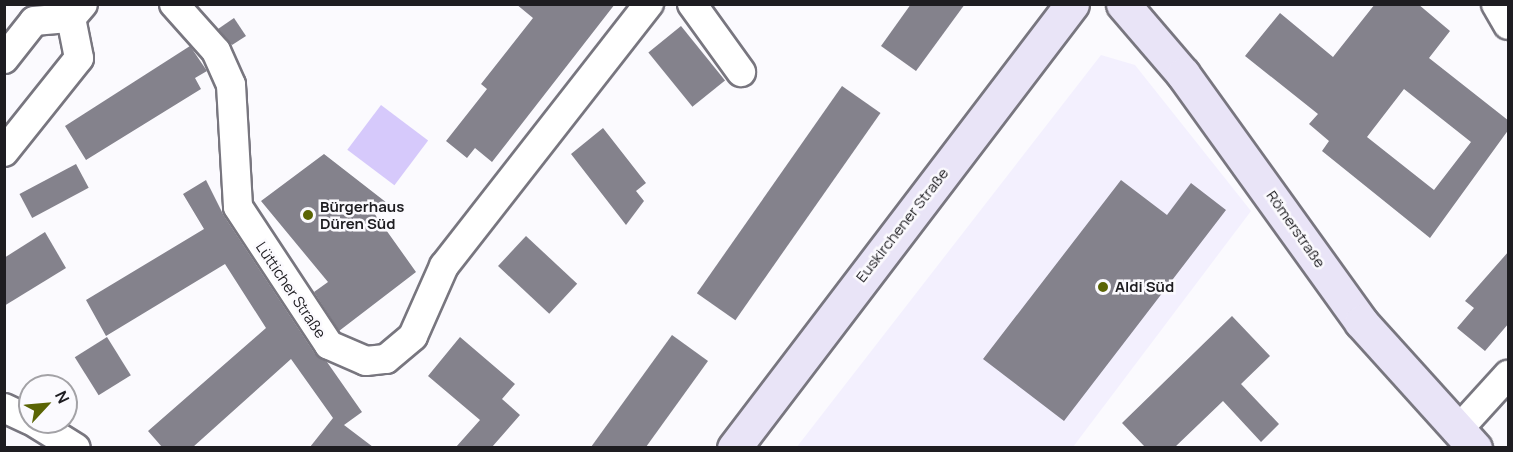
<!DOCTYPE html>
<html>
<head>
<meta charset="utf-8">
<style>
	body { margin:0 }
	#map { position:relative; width:1513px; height:452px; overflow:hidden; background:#fbfafe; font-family:Manrope,sans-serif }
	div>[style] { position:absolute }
	.built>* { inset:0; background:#f3f0fe }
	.green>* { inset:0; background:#d6c9fb; transform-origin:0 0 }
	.building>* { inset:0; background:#84828c; transform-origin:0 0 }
	.roads { filter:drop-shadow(2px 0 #78767f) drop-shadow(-2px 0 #78767f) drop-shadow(0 2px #78767f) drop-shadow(0 -2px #78767f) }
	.street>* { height:28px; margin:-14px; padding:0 14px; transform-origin:14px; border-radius:14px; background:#fff }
	.secondary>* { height:33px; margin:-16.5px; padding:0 16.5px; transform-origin:16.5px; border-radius:16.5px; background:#e9e4f7 }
	.dots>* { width:16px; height:16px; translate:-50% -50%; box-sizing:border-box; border:3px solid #fbfafe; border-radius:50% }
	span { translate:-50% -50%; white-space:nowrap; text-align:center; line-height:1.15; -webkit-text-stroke:5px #fbfafe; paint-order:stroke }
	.poi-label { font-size:15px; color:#1e1d21; font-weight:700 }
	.left { translate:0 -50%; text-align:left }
	.street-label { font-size:15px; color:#1e1d21 }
	.frame { position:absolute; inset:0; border:6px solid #1e1d21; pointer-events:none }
	.north { position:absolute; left:18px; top:374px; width:60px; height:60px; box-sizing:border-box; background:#fbfafe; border:2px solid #a3a2a6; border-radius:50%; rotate:64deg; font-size:16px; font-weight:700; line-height:24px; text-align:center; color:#1e1d21 }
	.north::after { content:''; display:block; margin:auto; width:21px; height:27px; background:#5a6404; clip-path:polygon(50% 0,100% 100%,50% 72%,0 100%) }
</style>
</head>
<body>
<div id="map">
	<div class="built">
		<div style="clip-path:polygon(1101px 55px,1135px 65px,1251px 211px,1073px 447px,796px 448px)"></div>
	</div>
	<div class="green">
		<div style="left:381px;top:105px;width:59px;height:56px;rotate:37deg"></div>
	</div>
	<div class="building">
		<div style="clip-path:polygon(516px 4px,615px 4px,492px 162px,475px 148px,467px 158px,446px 141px,487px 89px,481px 84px,533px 18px)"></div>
		<div style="clip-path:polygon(911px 4px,965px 4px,916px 71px,881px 46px)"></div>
		<div style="clip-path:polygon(evenodd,1375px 4px,1418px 4px,1450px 31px,1429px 58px,1509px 121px,1509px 129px,1430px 238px,1322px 151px,1329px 141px,1309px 124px,1318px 114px,1245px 56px,1280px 13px,1333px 57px,1375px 4px,1404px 89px,1471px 142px,1434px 190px,1367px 137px,1404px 89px)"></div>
		<div style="clip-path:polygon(234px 18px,246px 36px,232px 45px,218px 29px)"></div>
		<div style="left:681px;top:26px;width:70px;height:42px;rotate:51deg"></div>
		<div style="clip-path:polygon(190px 46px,207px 71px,195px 78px,201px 89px,86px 160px,65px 126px)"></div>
		<div style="left:842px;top:86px;width:47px;height:253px;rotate:35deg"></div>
		<div style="clip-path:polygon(603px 128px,646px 183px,636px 191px,644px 201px,626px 225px,571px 154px)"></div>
		<div style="clip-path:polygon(324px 154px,387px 203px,374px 213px,416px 272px,339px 331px,314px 292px,328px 282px,261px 201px)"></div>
		<div style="left:76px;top:164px;width:27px;height:64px;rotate:62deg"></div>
		<div style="clip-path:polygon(206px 180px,224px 216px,315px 354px,327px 362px,362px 412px,344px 425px,373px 447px,310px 447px,333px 418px,291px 359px,193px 447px,162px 447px,148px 431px,266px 328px,225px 264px,106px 336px,86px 300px,204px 229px,183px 194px)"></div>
		<div style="clip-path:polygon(1121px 180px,1167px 215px,1191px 183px,1226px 210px,1064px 421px,983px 359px)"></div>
		<div style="clip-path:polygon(45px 232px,66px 268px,4px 306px,4px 258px)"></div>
		<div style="left:526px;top:236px;width:70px;height:41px;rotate:43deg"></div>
		<div style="clip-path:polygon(1509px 251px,1509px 323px,1485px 351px,1457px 328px,1474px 308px,1465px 301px)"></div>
		<div style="clip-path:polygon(1232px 316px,1270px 356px,1241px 384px,1279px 424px,1261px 442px,1223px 401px,1175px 447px,1145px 447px,1122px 423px)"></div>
		<div style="clip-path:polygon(672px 335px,708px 361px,646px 447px,591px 447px)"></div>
		<div style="left:107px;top:337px;width:45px;height:38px;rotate:58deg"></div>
		<div style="clip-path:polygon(460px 337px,515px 384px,502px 399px,520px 415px,492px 447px,456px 447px,480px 420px,428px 376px)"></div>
	</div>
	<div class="roads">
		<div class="street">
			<div style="left:174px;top:4px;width:63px;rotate:48.2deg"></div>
			<div style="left:216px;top:51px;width:37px;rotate:66deg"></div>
			<div style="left:231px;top:85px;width:122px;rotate:86.7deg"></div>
			<div style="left:238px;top:207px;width:165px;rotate:56.6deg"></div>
			<div style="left:329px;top:345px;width:40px;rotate:23.4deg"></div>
			<div style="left:366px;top:361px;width:20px;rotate:-6deg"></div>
			<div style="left:386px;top:359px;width:35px;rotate:-40deg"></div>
			<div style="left:413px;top:336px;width:77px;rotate:-66.1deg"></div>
			<div style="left:444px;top:266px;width:333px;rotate:-52deg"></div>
			<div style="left:692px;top:4px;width:84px;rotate:54.2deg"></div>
			<div style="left:1496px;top:4px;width:24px;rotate:60deg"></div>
			<div style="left:4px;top:59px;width:48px;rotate:-51.7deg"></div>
			<div style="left:34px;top:21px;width:37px;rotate:-5deg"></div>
			<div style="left:71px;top:18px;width:18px;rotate:-49deg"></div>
			<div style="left:4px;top:152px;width:120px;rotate:-51.4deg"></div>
			<div style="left:79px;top:58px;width:41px;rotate:-101.3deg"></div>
			<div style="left:4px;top:408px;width:29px;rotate:25deg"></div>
			<div style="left:34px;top:422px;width:49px;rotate:31.8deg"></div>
			<div style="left:1457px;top:431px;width:76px;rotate:-47.7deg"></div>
		</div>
		<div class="secondary">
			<div style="left:1123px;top:4px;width:92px;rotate:49.4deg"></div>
			<div style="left:1183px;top:74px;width:305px;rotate:54.3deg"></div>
			<div style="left:1361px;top:322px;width:170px;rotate:47.9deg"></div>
			<div style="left:734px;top:448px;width:558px;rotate:-52.72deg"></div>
		</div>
	</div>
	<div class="dots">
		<div style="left:308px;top:215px;background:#5a6404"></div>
		<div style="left:1103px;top:287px;background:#5a6404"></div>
	</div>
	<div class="poi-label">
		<span class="left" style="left:320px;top:215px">Bürgerhaus<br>Düren Süd</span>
		<span class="left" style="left:1115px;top:287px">Aldi Süd</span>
	</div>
	<div class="street-label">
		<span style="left:902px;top:225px;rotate:-52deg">Euskirchener Straße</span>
		<span style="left:1296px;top:229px;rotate:55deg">Römerstraße</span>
		<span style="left:291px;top:290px;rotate:56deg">Lütticher Straße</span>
	</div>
	<div class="frame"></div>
	<div class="north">N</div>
</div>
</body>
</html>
